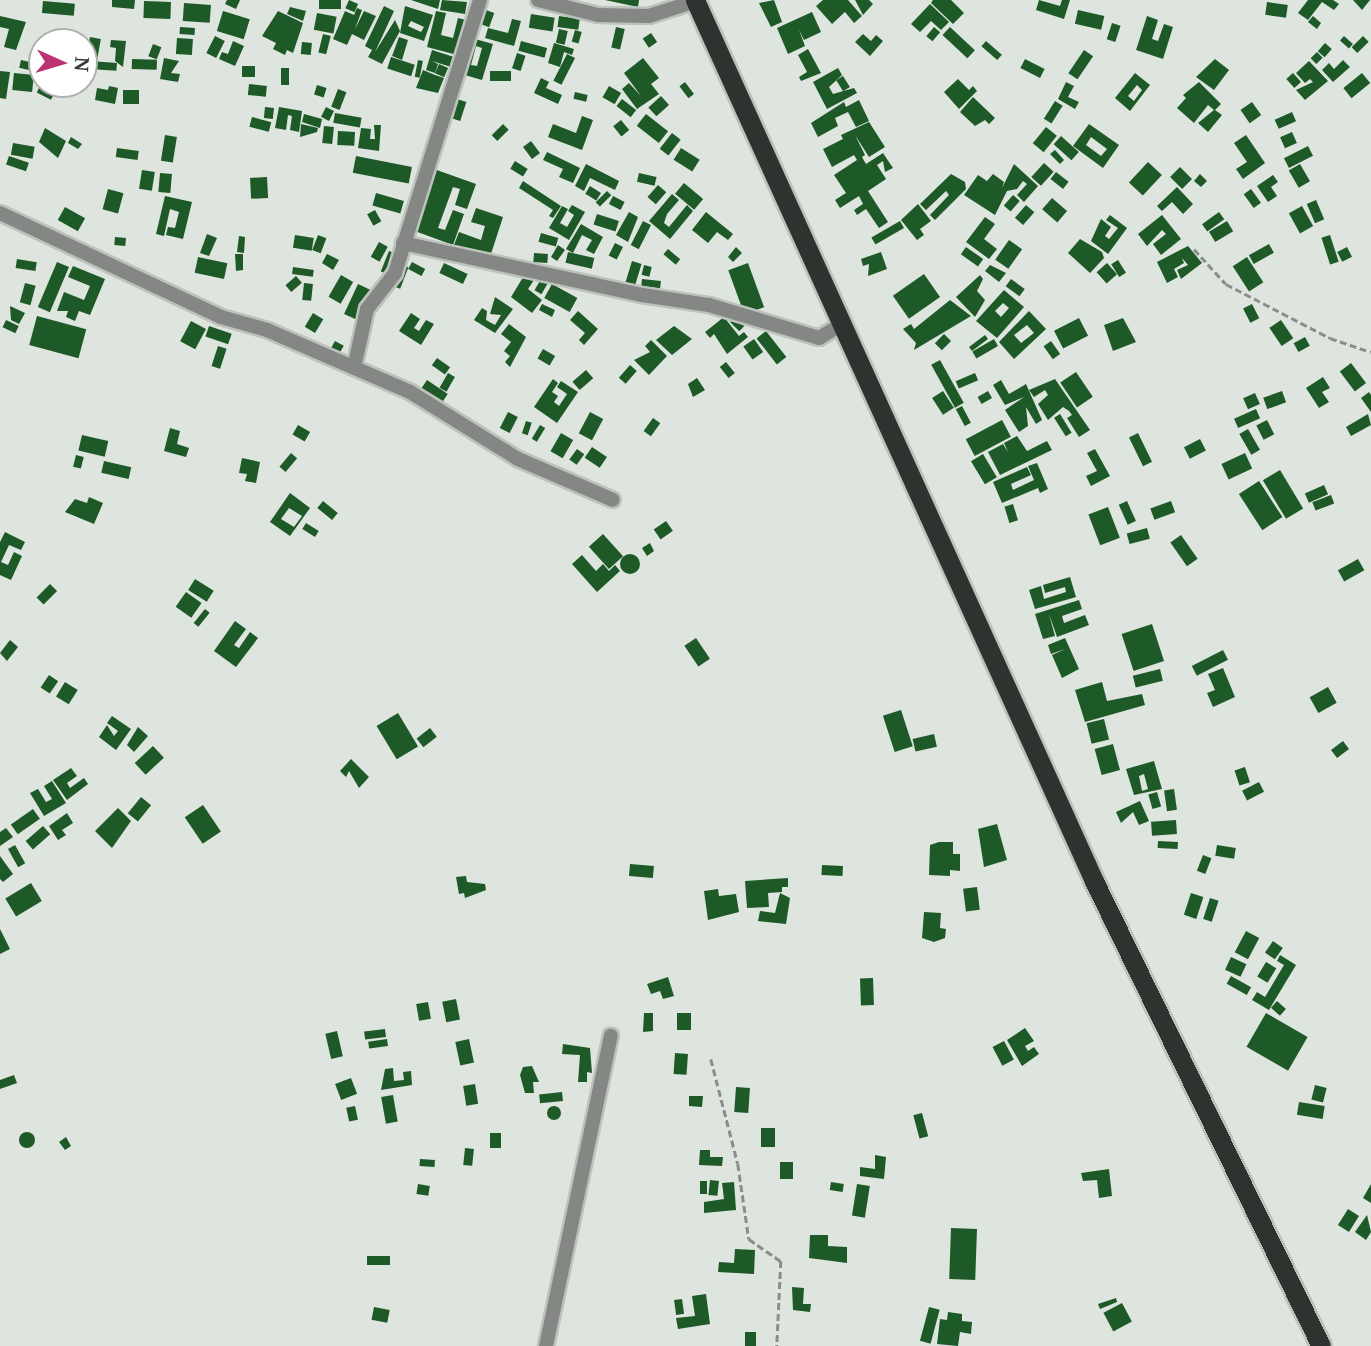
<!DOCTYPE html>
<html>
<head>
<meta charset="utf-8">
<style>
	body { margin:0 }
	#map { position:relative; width:1371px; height:1346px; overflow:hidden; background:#dee4de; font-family:"Noto Serif",serif }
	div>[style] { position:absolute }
	.building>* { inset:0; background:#1d5a27; transform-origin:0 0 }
	.round { border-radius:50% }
	.path>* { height:2.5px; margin-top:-1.25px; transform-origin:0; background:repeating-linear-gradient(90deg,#8a8e8a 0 7px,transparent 0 10.5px) }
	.roads { filter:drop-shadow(2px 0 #bdc2bd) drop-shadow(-2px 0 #bdc2bd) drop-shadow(0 2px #bdc2bd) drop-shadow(0 -2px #bdc2bd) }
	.minor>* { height:14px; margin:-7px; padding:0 7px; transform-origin:7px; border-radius:7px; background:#858785 }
	.trunk>* { height:19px; margin:-9.5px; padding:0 9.5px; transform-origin:9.5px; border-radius:9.5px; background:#2f332f }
	span { translate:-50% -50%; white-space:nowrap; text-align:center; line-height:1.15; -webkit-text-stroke:7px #fff; paint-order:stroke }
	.north { position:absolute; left:28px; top:28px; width:70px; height:70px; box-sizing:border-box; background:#fff; border:2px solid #afb0af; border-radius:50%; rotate:94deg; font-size:19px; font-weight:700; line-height:28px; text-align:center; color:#383a38 }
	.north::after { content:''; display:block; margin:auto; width:24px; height:32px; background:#bb3373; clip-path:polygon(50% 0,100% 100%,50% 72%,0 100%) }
</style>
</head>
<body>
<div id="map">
	<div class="building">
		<div style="clip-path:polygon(112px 0,135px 0,134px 9px,112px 7px)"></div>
		<div style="clip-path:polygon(227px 0,240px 0,236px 9px,225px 4px)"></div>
		<div style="left:319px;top:0;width:22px;height:9px"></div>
		<div style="left:349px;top:0;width:10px;height:9px;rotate:24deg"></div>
		<div style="clip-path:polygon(411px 0,440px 0,438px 9px)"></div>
		<div style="clip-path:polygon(442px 0,467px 2px,465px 14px,440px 10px)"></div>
		<div style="clip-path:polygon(605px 0,639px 0,638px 7px)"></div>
		<div style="clip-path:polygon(774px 0,782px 22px,771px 27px,759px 3px)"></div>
		<div style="clip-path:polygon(823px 0,848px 0,862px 16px,854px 23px,845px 12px,832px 24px,816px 6px)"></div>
		<div style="clip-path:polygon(855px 0,869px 0,873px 4px,863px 15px)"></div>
		<div style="clip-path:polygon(933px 0,951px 0,964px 13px,953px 24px,931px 3px)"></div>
		<div style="clip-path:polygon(1039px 0,1060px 6px,1062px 0,1070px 0,1064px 19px,1036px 10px)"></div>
		<div style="clip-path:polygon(1308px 0,1333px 0,1339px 4px,1334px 10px,1322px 2px,1308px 20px,1298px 13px)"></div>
		<div style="clip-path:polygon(1353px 0,1370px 0,1362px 10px)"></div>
		<div style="left:43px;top:1px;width:32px;height:12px;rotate:5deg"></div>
		<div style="left:144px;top:1px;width:27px;height:17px;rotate:2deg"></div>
		<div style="left:1267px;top:2px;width:21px;height:13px;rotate:8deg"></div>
		<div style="left:184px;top:3px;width:27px;height:18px;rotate:4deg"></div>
		<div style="clip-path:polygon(930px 4px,949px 22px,941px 30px,931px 21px,920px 32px,911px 24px)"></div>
		<div style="clip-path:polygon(384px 6px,394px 11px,375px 52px,395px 20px,400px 31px,382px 64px,368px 57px,372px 50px,365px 46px)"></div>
		<div style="clip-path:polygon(evenodd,405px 6px,433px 15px,424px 41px,400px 33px,405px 6px,411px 21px,424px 27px,421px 32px,408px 26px,411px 21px)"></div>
		<div style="clip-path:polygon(290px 7px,306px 11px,303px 21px,287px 14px)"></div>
		<div style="clip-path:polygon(357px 8px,362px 10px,355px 29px,364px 11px,376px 16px,364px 40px,352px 34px,347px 45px,333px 39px,345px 11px,354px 15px)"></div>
		<div style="left:483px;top:9px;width:12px;height:15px;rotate:20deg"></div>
		<div style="left:1078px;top:10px;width:27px;height:14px;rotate:13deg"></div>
		<div style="left:223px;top:11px;width:28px;height:21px;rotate:17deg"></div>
		<div style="clip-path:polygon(278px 11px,303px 23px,293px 53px,287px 50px,285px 55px,273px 49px,276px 43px,262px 36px)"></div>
		<div style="clip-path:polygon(436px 11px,446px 13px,441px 35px,453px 38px,458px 18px,466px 20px,457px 55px,427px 47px)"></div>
		<div style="clip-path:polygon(812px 12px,821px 32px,804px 40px,799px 30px,805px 46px,788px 54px,777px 28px)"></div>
		<div style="left:317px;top:13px;width:20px;height:17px;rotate:11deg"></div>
		<div style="left:531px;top:14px;width:24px;height:14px;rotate:9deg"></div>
		<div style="clip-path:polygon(0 16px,26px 22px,16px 50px,4px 47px,9px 29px,0 27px)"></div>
		<div style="left:559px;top:16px;width:21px;height:11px;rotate:8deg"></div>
		<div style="clip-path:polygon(1147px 16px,1158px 20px,1152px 39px,1158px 41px,1164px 24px,1173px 27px,1163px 59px,1136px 50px)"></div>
		<div style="clip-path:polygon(1313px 16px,1321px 23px,1317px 29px,1308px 22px)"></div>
		<div style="clip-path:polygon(512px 19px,521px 21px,514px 46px,485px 38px,488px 28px,508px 33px)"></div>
		<div style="left:1112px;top:23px;width:9px;height:17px;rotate:18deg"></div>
		<div style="left:180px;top:27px;width:15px;height:7px;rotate:4deg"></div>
		<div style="left:616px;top:27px;width:9px;height:21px;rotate:13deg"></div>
		<div style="left:934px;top:27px;width:8px;height:12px;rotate:40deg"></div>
		<div style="left:950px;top:27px;width:34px;height:11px;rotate:43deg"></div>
		<div style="left:559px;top:29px;width:9px;height:14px;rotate:13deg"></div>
		<div style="left:575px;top:30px;width:7px;height:12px;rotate:16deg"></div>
		<div style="left:651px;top:33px;width:11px;height:10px;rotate:56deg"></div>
		<div style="left:323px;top:34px;width:8px;height:19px;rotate:14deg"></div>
		<div style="clip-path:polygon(863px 34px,871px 41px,876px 35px,883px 41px,870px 56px,855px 42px)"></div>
		<div style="left:215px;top:36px;width:11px;height:19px;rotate:27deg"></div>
		<div style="left:1344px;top:36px;width:12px;height:6px;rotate:42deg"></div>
		<div style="left:1363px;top:36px;width:8px;height:16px;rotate:45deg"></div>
		<div style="left:90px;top:37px;width:11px;height:21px;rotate:10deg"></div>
		<div style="clip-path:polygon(399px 37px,408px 40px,402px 60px,392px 56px)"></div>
		<div style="clip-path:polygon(evenodd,468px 37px,493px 44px,482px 80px,458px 73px,468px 37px,476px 46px,482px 48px,477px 66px,471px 65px,476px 46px)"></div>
		<div style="left:177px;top:38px;width:16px;height:16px;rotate:4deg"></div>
		<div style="clip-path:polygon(111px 40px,126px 41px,123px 67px,115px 61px,116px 48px,110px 47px)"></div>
		<div style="clip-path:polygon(233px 41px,244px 46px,235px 66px,219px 59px,222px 52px,228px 54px)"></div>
		<div style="left:521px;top:41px;width:27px;height:10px;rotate:15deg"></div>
		<div style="left:986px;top:41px;width:21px;height:7px;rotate:41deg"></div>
		<div style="left:302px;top:42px;width:10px;height:12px;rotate:6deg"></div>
		<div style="clip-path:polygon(554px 43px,574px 49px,572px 55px,564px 52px,560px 67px,548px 63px)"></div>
		<div style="left:1325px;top:43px;width:9px;height:11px;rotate:41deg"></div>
		<div style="left:153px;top:44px;width:9px;height:13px;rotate:21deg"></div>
		<div style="clip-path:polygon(808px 49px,821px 73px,801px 81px,799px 77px,807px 72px,798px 55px)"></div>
		<div style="clip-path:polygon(432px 50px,454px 57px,451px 67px,432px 61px,438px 64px,435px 73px,426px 70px)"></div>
		<div style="left:1084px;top:50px;width:11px;height:28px;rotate:34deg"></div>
		<div style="left:1317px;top:52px;width:8px;height:9px;rotate:45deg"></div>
		<div style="left:517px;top:53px;width:9px;height:16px;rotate:18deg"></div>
		<div style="left:567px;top:54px;width:9px;height:30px;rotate:27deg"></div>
		<div style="left:391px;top:57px;width:25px;height:12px;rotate:18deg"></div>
		<div style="clip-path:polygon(164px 58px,179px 61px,171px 73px,180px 74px,178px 82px,160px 79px)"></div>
		<div style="clip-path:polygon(643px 58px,659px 78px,651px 84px,659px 94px,637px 109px,622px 89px,629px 83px,641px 96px,624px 73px)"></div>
		<div style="left:132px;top:59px;width:25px;height:10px;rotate:2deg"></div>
		<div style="left:1025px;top:59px;width:22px;height:10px;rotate:27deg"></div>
		<div style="clip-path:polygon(1215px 59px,1229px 70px,1214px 90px,1196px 77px)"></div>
		<div style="left:21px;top:60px;width:22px;height:8px;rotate:13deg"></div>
		<div style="left:418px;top:60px;width:5px;height:17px;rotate:11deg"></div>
		<div style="clip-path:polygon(1343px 60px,1350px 67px,1333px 82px,1322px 70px,1329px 63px,1334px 69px)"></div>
		<div style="left:90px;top:61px;width:27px;height:8px;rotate:4deg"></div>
		<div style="clip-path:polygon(1309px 61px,1328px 81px,1305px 100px,1296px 90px,1313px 82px,1310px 79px,1305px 83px,1296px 73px)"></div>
		<div style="left:439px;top:64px;width:10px;height:10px;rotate:24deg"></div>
		<div style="left:242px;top:66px;width:13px;height:11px"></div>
		<div style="left:281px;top:68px;width:8px;height:17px"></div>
		<div style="clip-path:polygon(838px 68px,842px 75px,829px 87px,833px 94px,854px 88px,857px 93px,827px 109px,813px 82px)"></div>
		<div style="clip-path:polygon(423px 70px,435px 75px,433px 80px,435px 75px,444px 78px,438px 93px,416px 88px)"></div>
		<div style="clip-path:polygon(0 71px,10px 72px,6px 99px,0 98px)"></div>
		<div style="left:490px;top:71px;width:21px;height:10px"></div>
		<div style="left:14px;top:73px;width:20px;height:17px;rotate:6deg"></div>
		<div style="clip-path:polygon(evenodd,1135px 73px,1150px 85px,1130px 111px,1115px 98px,1135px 73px,1137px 85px,1142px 90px,1134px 101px,1128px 96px,1137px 85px)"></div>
		<div style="left:1293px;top:73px;width:12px;height:9px;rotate:48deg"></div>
		<div style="left:1362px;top:73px;width:13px;height:24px;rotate:51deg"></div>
		<div style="left:843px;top:76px;width:13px;height:8px;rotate:58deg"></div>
		<div style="clip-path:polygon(541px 78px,549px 82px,546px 88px,562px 95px,558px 104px,534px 93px)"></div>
		<div style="clip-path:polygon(958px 79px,969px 90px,973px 86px,977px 91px,959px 109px,944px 92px)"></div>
		<div style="left:685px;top:82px;width:15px;height:7px;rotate:53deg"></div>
		<div style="clip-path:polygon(1066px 82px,1074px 86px,1068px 97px,1079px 102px,1075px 109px,1058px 99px)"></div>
		<div style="clip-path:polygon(1199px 82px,1221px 104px,1215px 110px,1222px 115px,1208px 132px,1198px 123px,1214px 110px,1208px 105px,1194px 123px,1177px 108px,1186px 98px,1183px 95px)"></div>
		<div style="clip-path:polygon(49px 84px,70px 84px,69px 90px,48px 88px)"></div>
		<div style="left:249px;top:84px;width:18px;height:11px;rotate:6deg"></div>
		<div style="left:317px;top:85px;width:10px;height:10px;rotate:17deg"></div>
		<div style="clip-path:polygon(109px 86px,118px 88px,115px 104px,95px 100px,97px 88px,108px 90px)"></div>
		<div style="left:609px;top:86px;width:14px;height:13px;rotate:30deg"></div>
		<div style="left:39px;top:88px;width:16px;height:5px;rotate:27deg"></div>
		<div style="left:338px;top:89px;width:9px;height:19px;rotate:21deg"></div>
		<div style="left:123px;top:90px;width:16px;height:14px"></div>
		<div style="left:575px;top:92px;width:13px;height:7px;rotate:13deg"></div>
		<div style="left:661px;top:96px;width:12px;height:17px;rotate:48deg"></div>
		<div style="clip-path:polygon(973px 97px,995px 118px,989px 124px,985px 120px,975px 126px,960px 112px)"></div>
		<div style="left:454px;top:98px;width:13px;height:20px;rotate:18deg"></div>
		<div style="left:622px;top:99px;width:18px;height:9px;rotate:38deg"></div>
		<div style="clip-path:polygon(859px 100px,869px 121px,856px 127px,848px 112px,835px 118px,838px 126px,818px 137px,811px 123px,844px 102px,846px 107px)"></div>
		<div style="left:1055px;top:101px;width:9px;height:21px;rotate:32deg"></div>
		<div style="left:1252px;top:102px;width:16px;height:14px;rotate:55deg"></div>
		<div style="left:265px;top:107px;width:9px;height:11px;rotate:6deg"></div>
		<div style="clip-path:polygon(279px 107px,302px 111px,299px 132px,290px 130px,292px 116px,288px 115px,286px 130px,275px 128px)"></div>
		<div style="left:326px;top:107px;width:9px;height:11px;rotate:27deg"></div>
		<div style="left:1292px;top:112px;width:10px;height:19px;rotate:66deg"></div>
		<div style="left:335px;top:113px;width:27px;height:10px;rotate:10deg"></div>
		<div style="clip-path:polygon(304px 114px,322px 119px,320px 128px,302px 122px)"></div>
		<div style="left:646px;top:114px;width:28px;height:15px;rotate:38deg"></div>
		<div style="clip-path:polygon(582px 116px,593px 120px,582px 150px,548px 137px,553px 124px,576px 133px)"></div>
		<div style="left:252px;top:117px;width:20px;height:10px;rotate:15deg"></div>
		<div style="left:621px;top:120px;width:13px;height:10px;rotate:51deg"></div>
		<div style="clip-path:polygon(869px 122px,885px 147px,869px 157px,855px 135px,865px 155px,862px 157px,866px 164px,883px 153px,893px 168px,885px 172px,883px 161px,877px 165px,886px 179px,868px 191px,888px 222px,879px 228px,866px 209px,857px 215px,854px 210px,863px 204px,859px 196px,840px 208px,835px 200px,846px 193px,834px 175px,857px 160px,854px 155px,832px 167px,823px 149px,843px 139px,841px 135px)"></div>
		<div style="clip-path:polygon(301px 124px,318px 128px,317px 132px,300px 137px)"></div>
		<div style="left:503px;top:124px;width:8px;height:16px;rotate:45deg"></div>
		<div style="clip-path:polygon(evenodd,1089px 124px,1119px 145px,1103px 168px,1073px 146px,1089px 124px,1091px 137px,1107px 149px,1101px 156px,1086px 145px,1091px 137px)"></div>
		<div style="clip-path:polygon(374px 125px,381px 125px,379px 151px,358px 148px,361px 128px,371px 129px,370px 139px,375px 139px)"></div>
		<div style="left:324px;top:126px;width:10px;height:17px;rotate:6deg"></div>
		<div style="left:1046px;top:127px;width:14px;height:21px;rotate:39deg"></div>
		<div style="clip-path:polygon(45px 128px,66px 141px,58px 158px,39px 142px)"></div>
		<div style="left:338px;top:131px;width:17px;height:14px;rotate:3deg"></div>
		<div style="left:1292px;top:132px;width:12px;height:13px;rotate:66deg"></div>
		<div style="left:672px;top:133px;width:11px;height:20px;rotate:38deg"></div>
		<div style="left:165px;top:135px;width:12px;height:26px;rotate:9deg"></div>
		<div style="clip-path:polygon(1246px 135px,1265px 163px,1243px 179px,1236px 169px,1247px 162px,1234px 143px)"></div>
		<div style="left:1061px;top:136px;width:24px;height:11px;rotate:42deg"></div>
		<div style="clip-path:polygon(71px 137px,82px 144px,78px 149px,68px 143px)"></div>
		<div style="left:531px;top:141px;width:15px;height:10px;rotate:53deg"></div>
		<div style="left:13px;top:143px;width:22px;height:12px;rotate:10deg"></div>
		<div style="left:1308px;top:146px;width:11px;height:27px;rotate:63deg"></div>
		<div style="left:117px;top:148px;width:22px;height:9px;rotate:8deg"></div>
		<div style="left:681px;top:148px;width:22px;height:14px;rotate:32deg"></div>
		<div style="clip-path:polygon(1055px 150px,1064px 160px,1060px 164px,1050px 154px)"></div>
		<div style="clip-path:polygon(547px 152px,580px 168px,573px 183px,559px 177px,563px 169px,543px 160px)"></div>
		<div style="left:9px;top:156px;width:21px;height:9px;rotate:19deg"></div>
		<div style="left:356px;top:156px;width:57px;height:17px;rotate:11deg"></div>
		<div style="left:515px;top:161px;width:15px;height:9px;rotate:32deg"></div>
		<div style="left:1148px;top:162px;width:19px;height:28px;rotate:43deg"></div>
		<div style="left:1044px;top:163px;width:13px;height:19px;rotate:42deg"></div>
		<div style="clip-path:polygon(586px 164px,619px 181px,615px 190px,590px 178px,584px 191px,575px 186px)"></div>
		<div style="clip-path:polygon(1014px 164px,1038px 186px,1024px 202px,1017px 195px,1027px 184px,1023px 181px,1017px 189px,1007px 191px,995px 215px,964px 195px,978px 175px,987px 181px,993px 174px,1004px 182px,1002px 188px)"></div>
		<div style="left:1300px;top:164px;width:20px;height:13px;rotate:60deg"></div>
		<div style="left:1180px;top:167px;width:17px;height:14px;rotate:45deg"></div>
		<div style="clip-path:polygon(434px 169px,476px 184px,467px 209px,455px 205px,460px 189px,453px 187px,438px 228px,445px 230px,453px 210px,464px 214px,453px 245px,412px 230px)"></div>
		<div style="left:142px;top:170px;width:13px;height:19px;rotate:9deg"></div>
		<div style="left:1056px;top:172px;width:16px;height:9px;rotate:38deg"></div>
		<div style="left:160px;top:173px;width:12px;height:19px;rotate:5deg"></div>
		<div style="left:639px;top:173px;width:18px;height:9px;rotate:13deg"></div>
		<div style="clip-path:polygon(951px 174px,965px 182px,966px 189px,935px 220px,930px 215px,949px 195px,946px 191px,926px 210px,920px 204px)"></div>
		<div style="clip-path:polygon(1200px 174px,1207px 181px,1201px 187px,1194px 181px)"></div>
		<div style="clip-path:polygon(1273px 175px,1278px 182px,1271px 187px,1277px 196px,1268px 202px,1257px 186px)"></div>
		<div style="left:267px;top:177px;width:21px;height:17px;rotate:87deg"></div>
		<div style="clip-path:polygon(523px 181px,561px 206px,553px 218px,549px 216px,553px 210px,519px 188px)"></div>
		<div style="left:684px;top:183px;width:25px;height:14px;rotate:40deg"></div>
		<div style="left:658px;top:185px;width:11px;height:16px;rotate:41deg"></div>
		<div style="left:590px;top:186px;width:13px;height:9px;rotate:32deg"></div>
		<div style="clip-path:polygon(1177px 187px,1193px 204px,1183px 214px,1172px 202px,1162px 211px,1157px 206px)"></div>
		<div style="left:108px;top:189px;width:16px;height:21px;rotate:15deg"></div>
		<div style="left:1251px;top:189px;width:17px;height:9px;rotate:54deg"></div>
		<div style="left:607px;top:191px;width:6px;height:16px;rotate:45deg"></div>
		<div style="left:376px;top:193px;width:29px;height:13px;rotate:16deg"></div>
		<div style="clip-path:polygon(672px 194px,679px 200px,667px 214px,664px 223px,669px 227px,687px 205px,693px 211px,670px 239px,649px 221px)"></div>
		<div style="left:1013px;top:195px;width:9px;height:14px;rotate:41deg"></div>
		<div style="clip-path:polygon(165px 196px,192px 202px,183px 239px,166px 235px,168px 227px,175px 228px,179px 212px,170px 209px,164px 236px,156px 234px)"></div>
		<div style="left:613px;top:196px;width:13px;height:9px;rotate:27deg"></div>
		<div style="left:1052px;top:198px;width:20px;height:15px;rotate:41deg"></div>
		<div style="left:1316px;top:200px;width:21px;height:10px;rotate:67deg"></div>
		<div style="clip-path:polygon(918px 204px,931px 221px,920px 229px,924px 235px,917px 240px,901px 220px)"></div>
		<div style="clip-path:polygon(572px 205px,585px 212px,569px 240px,549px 228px,562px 206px,568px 209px,560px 223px,567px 227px,574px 215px,568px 211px)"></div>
		<div style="left:1026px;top:205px;width:11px;height:17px;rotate:41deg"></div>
		<div style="left:1302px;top:206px;width:23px;height:15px;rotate:61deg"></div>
		<div style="left:65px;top:207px;width:23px;height:15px;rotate:29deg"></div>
		<div style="clip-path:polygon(476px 208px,503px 217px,490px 257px,454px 245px,459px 232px,481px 240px,485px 226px,471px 222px)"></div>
		<div style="left:375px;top:210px;width:13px;height:9px;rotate:61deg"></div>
		<div style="clip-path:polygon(629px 212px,638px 217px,628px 242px,616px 235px)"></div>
		<div style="clip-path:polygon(706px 212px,733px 234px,728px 240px,717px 232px,708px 243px,692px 230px)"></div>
		<div style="left:1219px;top:212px;width:9px;height:21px;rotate:54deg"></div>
		<div style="left:597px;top:214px;width:23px;height:11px;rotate:18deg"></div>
		<div style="clip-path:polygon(1110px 215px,1127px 228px,1108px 254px,1091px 241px,1101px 219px,1111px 227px,1105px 236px,1109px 239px,1118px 228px,1106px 220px)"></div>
		<div style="clip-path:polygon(1162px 215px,1181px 239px,1161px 255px,1153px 244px,1166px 234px,1162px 230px,1147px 246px,1138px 234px)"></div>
		<div style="clip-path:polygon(985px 217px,995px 224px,984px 239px,997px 249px,989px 259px,966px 242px)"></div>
		<div style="left:643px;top:221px;width:9px;height:27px;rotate:27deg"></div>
		<div style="left:900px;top:221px;width:8px;height:33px;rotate:60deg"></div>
		<div style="left:1227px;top:221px;width:12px;height:21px;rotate:59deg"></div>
		<div style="clip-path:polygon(581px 224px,603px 237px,594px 254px,586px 250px,592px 240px,582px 235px,573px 253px,566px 249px)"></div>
		<div style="left:541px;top:233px;width:18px;height:9px;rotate:16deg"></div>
		<div style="clip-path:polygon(207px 234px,217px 238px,209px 256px,200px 253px)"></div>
		<div style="left:295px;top:235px;width:19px;height:13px;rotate:9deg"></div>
		<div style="left:318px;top:235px;width:9px;height:16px;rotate:21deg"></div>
		<div style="left:1330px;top:235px;width:28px;height:9px;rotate:72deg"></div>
		<div style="clip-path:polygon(239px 236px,245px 237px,244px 253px,237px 252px)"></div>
		<div style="left:115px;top:237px;width:11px;height:8px;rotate:5deg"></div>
		<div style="clip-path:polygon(1080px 239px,1102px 252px,1104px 258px,1090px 273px,1068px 253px)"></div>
		<div style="left:1009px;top:240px;width:16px;height:24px;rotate:35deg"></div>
		<div style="left:379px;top:242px;width:10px;height:17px;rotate:29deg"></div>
		<div style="left:615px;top:243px;width:9px;height:14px;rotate:27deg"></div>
		<div style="left:1269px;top:244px;width:10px;height:23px;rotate:61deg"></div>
		<div style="clip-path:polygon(558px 245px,565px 250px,557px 261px,551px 257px)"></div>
		<div style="clip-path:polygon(1188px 246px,1202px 263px,1181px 279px,1177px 270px,1188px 265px,1182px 258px,1184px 263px,1174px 269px,1178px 277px,1167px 283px,1157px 262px)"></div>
		<div style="clip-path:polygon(736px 247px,742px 253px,733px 262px,728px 257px)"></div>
		<div style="left:966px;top:247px;width:21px;height:9px;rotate:35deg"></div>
		<div style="left:1347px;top:247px;width:11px;height:11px;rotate:63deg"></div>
		<div style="left:668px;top:249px;width:16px;height:7px;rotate:40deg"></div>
		<div style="left:389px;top:251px;width:11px;height:22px;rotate:22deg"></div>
		<div style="left:568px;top:252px;width:27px;height:11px;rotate:13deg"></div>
		<div style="clip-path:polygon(881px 252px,887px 269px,868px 276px,869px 264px,863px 266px,861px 259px)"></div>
		<div style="left:534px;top:253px;width:14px;height:9px;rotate:4deg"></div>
		<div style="clip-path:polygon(235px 254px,243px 254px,243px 270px,236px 271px)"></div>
		<div style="clip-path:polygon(327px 254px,339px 260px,333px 270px,322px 263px)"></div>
		<div style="left:198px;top:257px;width:30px;height:16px;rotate:12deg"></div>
		<div style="left:1247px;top:257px;width:30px;height:17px;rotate:57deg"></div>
		<div style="left:17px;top:259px;width:20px;height:9px;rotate:9deg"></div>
		<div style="left:1118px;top:260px;width:15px;height:8px;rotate:58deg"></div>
		<div style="left:632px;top:261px;width:10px;height:22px;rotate:17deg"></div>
		<div style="left:57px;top:262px;width:13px;height:49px;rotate:23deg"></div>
		<div style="left:412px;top:262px;width:15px;height:8px;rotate:28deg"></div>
		<div style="left:444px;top:263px;width:26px;height:11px;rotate:25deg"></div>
		<div style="left:748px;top:263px;width:47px;height:21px;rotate:70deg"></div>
		<div style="left:1107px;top:263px;width:15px;height:14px;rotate:48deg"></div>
		<div style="left:400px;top:264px;width:9px;height:23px;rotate:21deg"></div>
		<div style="left:644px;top:265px;width:8px;height:10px;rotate:14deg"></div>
		<div style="clip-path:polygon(990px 265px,1006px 273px,999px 282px,985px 271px)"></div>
		<div style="clip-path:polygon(73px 266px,105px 279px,90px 315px,79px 311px,75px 321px,66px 317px,68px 311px,57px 311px,64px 292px,84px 300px,90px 286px,68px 277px)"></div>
		<div style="left:293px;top:267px;width:21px;height:7px;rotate:8deg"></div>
		<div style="clip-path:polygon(525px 274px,534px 280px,528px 289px,542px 300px,532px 313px,511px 297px)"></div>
		<div style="left:924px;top:274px;width:28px;height:38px;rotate:55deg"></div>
		<div style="left:341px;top:275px;width:14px;height:25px;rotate:30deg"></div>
		<div style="clip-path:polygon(980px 275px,983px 279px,977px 291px,985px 300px,975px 317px,956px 297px)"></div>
		<div style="left:296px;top:276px;width:9px;height:14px;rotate:49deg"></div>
		<div style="left:541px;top:279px;width:8px;height:13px;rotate:30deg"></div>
		<div style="left:642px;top:279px;width:19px;height:9px;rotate:6deg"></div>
		<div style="left:1011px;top:279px;width:17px;height:9px;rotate:36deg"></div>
		<div style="left:25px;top:283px;width:11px;height:20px;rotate:15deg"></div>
		<div style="left:304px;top:283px;width:9px;height:17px;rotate:6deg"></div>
		<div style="left:358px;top:284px;width:14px;height:33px;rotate:25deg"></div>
		<div style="left:552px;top:284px;width:29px;height:16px;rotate:29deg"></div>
		<div style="clip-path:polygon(evenodd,1004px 290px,1024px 307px,997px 338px,976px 321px,1004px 290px,1003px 303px,1009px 308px,1001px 317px,995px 311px,1003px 303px)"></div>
		<div style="clip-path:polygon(495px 297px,513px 309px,495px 333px,474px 320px,482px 308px,487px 311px,486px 320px,495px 325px,501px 315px,490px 314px)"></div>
		<div style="clip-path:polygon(950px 300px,971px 316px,914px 350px,916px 343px,903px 329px,911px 324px,914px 329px)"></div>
		<div style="clip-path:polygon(542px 304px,555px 310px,552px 317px,539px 310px)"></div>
		<div style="left:1252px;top:304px;width:16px;height:10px;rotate:63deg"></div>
		<div style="clip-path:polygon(10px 306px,25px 313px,19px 324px,11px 320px)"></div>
		<div style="clip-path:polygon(578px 311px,598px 329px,584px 345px,579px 340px,585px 333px,570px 320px)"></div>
		<div style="clip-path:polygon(evenodd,1029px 311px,1046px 329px,1014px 359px,999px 342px,1029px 311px,1027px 325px,1034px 333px,1021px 343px,1014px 335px,1027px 325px)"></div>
		<div style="left:313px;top:313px;width:12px;height:16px;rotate:31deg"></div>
		<div style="clip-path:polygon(411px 313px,420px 319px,414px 328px,419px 331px,426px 320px,434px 324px,421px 345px,399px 331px)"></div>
		<div style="left:37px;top:316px;width:51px;height:30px;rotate:15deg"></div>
		<div style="clip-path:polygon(724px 317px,739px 336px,744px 332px,748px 337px,727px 354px,714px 334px,710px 338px,705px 332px)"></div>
		<div style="left:735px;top:317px;width:13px;height:7px;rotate:45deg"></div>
		<div style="left:1079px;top:318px;width:20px;height:28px;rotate:63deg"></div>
		<div style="clip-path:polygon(1123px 318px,1136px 342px,1113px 351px,1104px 325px)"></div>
		<div style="left:6px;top:320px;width:14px;height:8px;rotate:25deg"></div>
		<div style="left:1281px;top:320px;width:22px;height:14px;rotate:56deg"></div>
		<div style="left:191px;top:321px;width:17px;height:23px;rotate:28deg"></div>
		<div style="clip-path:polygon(509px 324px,526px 337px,510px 367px,505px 362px,510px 356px,504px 351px,511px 342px,501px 334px)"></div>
		<div style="left:209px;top:326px;width:24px;height:11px;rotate:19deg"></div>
		<div style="clip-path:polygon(674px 326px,692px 339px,672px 355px,656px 340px)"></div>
		<div style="left:766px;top:331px;width:33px;height:12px;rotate:52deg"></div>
		<div style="left:944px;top:334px;width:10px;height:13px;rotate:45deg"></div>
		<div style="left:985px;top:335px;width:5px;height:20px;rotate:53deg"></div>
		<div style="left:1305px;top:337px;width:10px;height:13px;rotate:61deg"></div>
		<div style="left:754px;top:339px;width:16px;height:13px;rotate:55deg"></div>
		<div style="left:994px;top:339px;width:8px;height:25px;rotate:60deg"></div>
		<div style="clip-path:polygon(651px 340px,667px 356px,649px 375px,634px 360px,650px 352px,645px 346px)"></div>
		<div style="left:335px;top:341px;width:10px;height:8px;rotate:29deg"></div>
		<div style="left:1051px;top:341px;width:16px;height:9px;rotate:55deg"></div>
		<div style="left:218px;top:346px;width:9px;height:21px;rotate:18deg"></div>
		<div style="left:543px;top:349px;width:14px;height:11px;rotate:30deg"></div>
		<div style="left:437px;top:358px;width:16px;height:9px;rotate:35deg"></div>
		<div style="left:940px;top:360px;width:49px;height:10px;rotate:61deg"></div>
		<div style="left:726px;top:362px;width:14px;height:8px;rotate:51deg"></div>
		<div style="left:1351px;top:363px;width:25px;height:14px;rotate:53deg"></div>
		<div style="left:630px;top:365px;width:9px;height:17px;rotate:41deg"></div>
		<div style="left:586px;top:370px;width:11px;height:18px;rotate:49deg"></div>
		<div style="left:1076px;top:372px;width:30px;height:19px;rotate:56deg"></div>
		<div style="left:448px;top:373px;width:8px;height:17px;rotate:30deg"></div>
		<div style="left:975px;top:373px;width:8px;height:21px;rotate:67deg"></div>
		<div style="clip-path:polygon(1323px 377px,1330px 388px,1322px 392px,1329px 402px,1319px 408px,1306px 388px)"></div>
		<div style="clip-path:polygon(697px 378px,705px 390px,693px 397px,688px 384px)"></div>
		<div style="clip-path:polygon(553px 379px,558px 383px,552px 392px,558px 396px,554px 402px,559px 406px,567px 394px,557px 387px,561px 381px,578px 392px,557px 423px,534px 407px)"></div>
		<div style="clip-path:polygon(1055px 379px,1090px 430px,1079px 437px,1067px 418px,1072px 415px,1069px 411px,1063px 407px,1048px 420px,1038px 404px,1048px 395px,1045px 390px,1034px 397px,1029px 390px)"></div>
		<div style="left:427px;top:380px;width:25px;height:12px;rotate:34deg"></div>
		<div style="clip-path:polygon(1001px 380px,1009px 394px,1026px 384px,1042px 420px,1036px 424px,1026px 407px,1028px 426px,1019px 432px,1005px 410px,1024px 397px,1005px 405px,993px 385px)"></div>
		<div style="left:943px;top:391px;width:20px;height:13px;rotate:57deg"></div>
		<div style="left:988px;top:391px;width:8px;height:12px;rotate:60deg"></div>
		<div style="left:1282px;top:391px;width:12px;height:20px;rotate:70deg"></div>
		<div style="clip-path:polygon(1369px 392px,1371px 395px,1371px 412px,1361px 398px)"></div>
		<div style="left:1255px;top:393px;width:12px;height:13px;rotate:66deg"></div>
		<div style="left:962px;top:406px;width:19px;height:7px;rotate:62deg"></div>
		<div style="left:1256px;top:409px;width:10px;height:24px;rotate:66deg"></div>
		<div style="left:508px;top:412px;width:11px;height:18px;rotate:27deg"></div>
		<div style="left:590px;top:412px;width:15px;height:24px;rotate:28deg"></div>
		<div style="left:1060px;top:414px;width:22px;height:7px;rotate:58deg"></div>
		<div style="clip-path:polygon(1368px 414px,1371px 425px,1351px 436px,1346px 427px)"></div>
		<div style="left:653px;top:418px;width:9px;height:16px;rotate:36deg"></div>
		<div style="left:1002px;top:420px;width:19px;height:41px;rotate:62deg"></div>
		<div style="left:1267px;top:420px;width:16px;height:12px;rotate:63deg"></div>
		<div style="left:526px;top:421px;width:6px;height:13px;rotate:18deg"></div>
		<div style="left:298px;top:425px;width:14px;height:11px;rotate:30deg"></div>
		<div style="left:540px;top:425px;width:6px;height:16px;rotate:31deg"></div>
		<div style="clip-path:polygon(170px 428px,180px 431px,177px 444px,189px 448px,186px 457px,164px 451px)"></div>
		<div style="left:1248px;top:429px;width:24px;height:10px;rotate:60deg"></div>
		<div style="left:561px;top:433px;width:14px;height:21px;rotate:30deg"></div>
		<div style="left:1138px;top:433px;width:32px;height:10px;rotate:64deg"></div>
		<div style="left:82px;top:435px;width:27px;height:16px;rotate:13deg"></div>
		<div style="clip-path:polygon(1017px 436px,1027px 451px,1047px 441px,1052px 450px,1000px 475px,988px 452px,1003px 444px,1008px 452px,1004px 443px)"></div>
		<div style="left:1200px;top:439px;width:13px;height:18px;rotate:63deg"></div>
		<div style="left:592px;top:447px;width:18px;height:13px;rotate:34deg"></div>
		<div style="left:577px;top:449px;width:9px;height:13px;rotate:36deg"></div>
		<div style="clip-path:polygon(1095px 449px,1110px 476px,1091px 486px,1086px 476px,1097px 471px,1087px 453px)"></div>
		<div style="left:291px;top:453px;width:8px;height:18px;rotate:40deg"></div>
		<div style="left:1245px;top:453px;width:17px;height:26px;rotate:65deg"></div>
		<div style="left:983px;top:454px;width:27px;height:14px;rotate:59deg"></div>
		<div style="left:76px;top:455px;width:8px;height:12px;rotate:14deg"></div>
		<div style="clip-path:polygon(242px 458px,260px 462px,256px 483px,245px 481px,247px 474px,239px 473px)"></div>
		<div style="left:104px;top:461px;width:28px;height:12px;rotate:13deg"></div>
		<div style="clip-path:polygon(1037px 463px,1048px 489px,1040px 493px,1038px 488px,1002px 503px,993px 482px,1027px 467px,1031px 475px,1011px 484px,1013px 490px,1034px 480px,1028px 466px)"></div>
		<div style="left:1280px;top:470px;width:45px;height:20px;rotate:59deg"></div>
		<div style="left:1259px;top:481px;width:43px;height:24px;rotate:57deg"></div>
		<div style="left:1324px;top:485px;width:10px;height:21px;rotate:66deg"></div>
		<div style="clip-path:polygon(evenodd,290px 493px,310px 508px,290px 536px,270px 522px,290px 493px,289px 508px,302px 516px,294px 527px,281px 519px,289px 508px)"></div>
		<div style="left:1331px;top:495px;width:9px;height:20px;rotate:69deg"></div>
		<div style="clip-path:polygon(89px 497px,103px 503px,94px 524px,65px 512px,75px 499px,87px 503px)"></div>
		<div style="left:323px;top:501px;width:19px;height:9px;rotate:39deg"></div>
		<div style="left:1127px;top:501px;width:22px;height:9px;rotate:66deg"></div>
		<div style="left:1171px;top:501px;width:12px;height:22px;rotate:70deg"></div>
		<div style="left:1013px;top:504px;width:17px;height:9px;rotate:73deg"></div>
		<div style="left:1108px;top:507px;width:33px;height:21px;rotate:69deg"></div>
		<div style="left:666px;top:521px;width:12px;height:15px;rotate:55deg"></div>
		<div style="left:306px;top:523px;width:15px;height:7px;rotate:32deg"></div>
		<div style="left:1147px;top:528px;width:11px;height:21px;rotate:75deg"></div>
		<div style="clip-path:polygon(5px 532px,25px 542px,21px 550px,9px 545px,1px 562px,8px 565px,14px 552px,22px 556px,11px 580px,0 575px,0 542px)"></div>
		<div style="left:603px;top:534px;width:30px;height:19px;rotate:48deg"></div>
		<div style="left:1181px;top:535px;width:29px;height:13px;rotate:55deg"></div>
		<div style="clip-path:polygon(650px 543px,654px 551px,647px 556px,642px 548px)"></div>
		<div class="round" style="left:620px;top:554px;width:20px;height:20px"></div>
		<div style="clip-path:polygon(582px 555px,596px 571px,603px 564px,609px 571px,615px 565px,620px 571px,597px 592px,572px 564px)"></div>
		<div style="left:1358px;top:559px;width:13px;height:23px;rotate:61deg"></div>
		<div style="clip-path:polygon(1070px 577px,1076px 597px,1035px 609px,1029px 590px,1041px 586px,1044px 599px,1066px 592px,1065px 587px,1045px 593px,1043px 585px)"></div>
		<div style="left:195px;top:579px;width:22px;height:13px;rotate:32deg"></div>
		<div style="left:50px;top:584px;width:10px;height:19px;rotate:45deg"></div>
		<div style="left:186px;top:592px;width:19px;height:18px;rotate:35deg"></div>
		<div style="clip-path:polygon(1079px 600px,1082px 609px,1062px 616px,1064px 623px,1085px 615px,1089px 625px,1057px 637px,1049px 614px,1055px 636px,1043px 639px,1035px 614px)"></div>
		<div style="left:205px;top:609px;width:6px;height:18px;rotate:39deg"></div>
		<div style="clip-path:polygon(235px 621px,246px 629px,234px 645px,239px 648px,250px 632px,258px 638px,236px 667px,214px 651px)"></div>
		<div style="left:1152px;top:624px;width:39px;height:32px;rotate:72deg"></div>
		<div style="left:696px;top:638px;width:25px;height:14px;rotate:56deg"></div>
		<div style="clip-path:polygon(1065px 638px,1079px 669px,1062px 678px,1052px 655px,1065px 649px,1051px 654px,1048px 645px)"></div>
		<div style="clip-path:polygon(10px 640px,18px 647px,7px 661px,0 653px)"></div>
		<div style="left:1223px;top:650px;width:11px;height:35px;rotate:63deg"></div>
		<div style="clip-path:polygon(1223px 668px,1235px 697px,1213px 707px,1207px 693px,1215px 690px,1208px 674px)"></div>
		<div style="left:1160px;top:669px;width:12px;height:28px;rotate:76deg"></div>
		<div style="left:49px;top:675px;width:11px;height:15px;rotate:34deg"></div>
		<div style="left:65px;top:682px;width:15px;height:17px;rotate:32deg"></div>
		<div style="clip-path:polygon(1102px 682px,1107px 701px,1142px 694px,1145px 705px,1085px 722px,1075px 690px)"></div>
		<div style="left:1328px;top:687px;width:18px;height:21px;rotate:61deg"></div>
		<div style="left:901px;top:710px;width:38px;height:19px;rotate:72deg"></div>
		<div style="left:398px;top:713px;width:39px;height:25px;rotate:59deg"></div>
		<div style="clip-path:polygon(112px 716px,131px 729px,116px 750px,99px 737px,107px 725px,114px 736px,118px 731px,107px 723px)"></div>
		<div style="left:1104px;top:719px;width:21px;height:18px;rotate:76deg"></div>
		<div style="clip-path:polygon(138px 727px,148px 736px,134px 752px,127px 745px)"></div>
		<div style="left:430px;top:728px;width:11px;height:17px;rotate:52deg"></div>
		<div style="left:934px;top:734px;width:13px;height:22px;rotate:77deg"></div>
		<div style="left:1343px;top:741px;width:10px;height:15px;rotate:53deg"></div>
		<div style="left:1113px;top:744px;width:27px;height:19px;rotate:75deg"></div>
		<div style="left:153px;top:746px;width:16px;height:25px;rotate:47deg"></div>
		<div style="clip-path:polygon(351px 759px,369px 777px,359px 788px,349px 771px,346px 777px,340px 771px)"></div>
		<div style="clip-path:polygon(evenodd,1154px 761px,1162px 789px,1134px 795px,1126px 769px,1154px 761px,1144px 774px,1148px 789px,1142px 791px,1139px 776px,1144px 774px)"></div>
		<div style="left:1245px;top:767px;width:16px;height:11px;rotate:72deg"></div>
		<div style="clip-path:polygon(71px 768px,77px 776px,67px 783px,70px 788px,84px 778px,88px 784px,67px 800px,53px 780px)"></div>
		<div style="clip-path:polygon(52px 781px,66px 803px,44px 816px,30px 793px,38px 789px,46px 802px,52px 799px,44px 786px)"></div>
		<div style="left:1259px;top:782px;width:11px;height:19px;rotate:63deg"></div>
		<div style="left:1174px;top:789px;width:21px;height:10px;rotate:82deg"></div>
		<div style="left:1157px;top:792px;width:15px;height:9px;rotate:74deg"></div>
		<div style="left:141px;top:797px;width:13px;height:21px;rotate:39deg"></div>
		<div style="clip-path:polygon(1140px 801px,1149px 821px,1139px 825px,1133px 812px,1121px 823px,1116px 812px)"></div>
		<div style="left:203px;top:805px;width:32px;height:22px;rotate:56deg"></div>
		<div style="clip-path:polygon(118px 808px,131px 821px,112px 848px,95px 831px)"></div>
		<div style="left:33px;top:809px;width:12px;height:27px;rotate:55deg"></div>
		<div style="clip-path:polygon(67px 813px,73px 823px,62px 830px,66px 835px,58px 840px,49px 826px)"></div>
		<div style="left:1176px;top:820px;width:14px;height:25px;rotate:86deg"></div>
		<div style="clip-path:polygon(997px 824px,1007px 860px,984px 867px,978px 829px)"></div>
		<div style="left:43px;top:826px;width:11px;height:23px;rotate:49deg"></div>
		<div style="clip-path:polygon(6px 828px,13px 837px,0 846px,0 832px)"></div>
		<div style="left:1158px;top:841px;width:20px;height:7px;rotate:3deg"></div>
		<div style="clip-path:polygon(939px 842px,953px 842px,953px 854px,960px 854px,960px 871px,950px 870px,950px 876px,929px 875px,930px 845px)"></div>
		<div style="left:15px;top:845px;width:21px;height:8px;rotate:61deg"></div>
		<div style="left:1217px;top:845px;width:19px;height:11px;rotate:9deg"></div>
		<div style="left:1203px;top:855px;width:9px;height:17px;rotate:21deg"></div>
		<div style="clip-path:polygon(0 856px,13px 874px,3px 882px,0 879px)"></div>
		<div style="left:630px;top:864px;width:24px;height:12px;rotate:5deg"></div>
		<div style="left:822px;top:865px;width:21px;height:10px;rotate:3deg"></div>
		<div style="clip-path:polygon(466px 876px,467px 882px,485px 884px,486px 890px,465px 898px,464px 893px,459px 894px,456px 877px)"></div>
		<div style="clip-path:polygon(788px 878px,788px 887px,782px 887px,782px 892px,768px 893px,769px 907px,747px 908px,745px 881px)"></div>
		<div style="left:31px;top:883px;width:21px;height:30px;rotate:59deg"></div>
		<div style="left:977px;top:887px;width:23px;height:14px;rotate:83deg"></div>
		<div style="clip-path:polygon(718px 889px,719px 896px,736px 894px,739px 912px,708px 920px,704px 891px)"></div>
		<div style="clip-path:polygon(780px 893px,790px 898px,786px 924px,758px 921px,760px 911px,775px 913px)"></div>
		<div style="left:1191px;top:893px;width:13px;height:23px;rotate:18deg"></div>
		<div style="left:1210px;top:898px;width:9px;height:22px;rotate:18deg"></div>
		<div style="clip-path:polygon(924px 912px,941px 913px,940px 928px,946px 929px,945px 938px,934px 942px,922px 938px)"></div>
		<div style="clip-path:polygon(0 929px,10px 949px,0 954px)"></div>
		<div style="left:1246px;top:931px;width:15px;height:24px;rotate:28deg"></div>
		<div style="left:1273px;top:941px;width:12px;height:14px;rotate:35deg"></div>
		<div style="clip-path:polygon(1280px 955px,1296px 965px,1269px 1010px,1252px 1000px,1257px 992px,1265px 997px,1284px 965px,1277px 961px)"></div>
		<div style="left:1231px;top:957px;width:17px;height:14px;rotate:25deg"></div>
		<div style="left:1266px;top:962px;width:12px;height:17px;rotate:31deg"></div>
		<div style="left:1231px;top:976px;width:23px;height:9px;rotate:29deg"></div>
		<div style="clip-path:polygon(668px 977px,674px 996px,663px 999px,660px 991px,651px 994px,647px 984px)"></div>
		<div style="left:873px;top:978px;width:27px;height:13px;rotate:88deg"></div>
		<div style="left:456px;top:999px;width:21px;height:14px;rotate:79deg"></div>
		<div style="left:1277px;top:1001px;width:12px;height:9px;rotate:42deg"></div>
		<div style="left:428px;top:1002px;width:17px;height:12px;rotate:80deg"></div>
		<div style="clip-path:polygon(644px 1013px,653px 1013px,653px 1031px,643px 1032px)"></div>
		<div style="left:677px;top:1013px;width:14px;height:17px"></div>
		<div style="left:1266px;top:1013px;width:48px;height:39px;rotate:30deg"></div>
		<div style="clip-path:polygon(1025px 1028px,1034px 1041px,1025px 1046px,1028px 1051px,1034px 1047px,1039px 1054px,1022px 1066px,1007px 1040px)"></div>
		<div style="left:385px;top:1029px;width:8px;height:21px;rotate:83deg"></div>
		<div style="left:337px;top:1031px;width:26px;height:12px;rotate:77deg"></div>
		<div style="left:387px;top:1039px;width:7px;height:19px;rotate:82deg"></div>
		<div style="left:469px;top:1039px;width:24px;height:14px;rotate:78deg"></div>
		<div style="left:1004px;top:1041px;width:21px;height:13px;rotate:62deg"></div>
		<div style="clip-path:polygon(563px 1044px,590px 1048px,592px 1073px,587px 1072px,587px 1082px,578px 1082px,580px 1055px,562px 1054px)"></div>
		<div style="left:675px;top:1053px;width:13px;height:21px;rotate:4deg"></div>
		<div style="clip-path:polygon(532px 1066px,539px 1082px,533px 1082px,534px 1093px,525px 1093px,520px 1075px,523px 1067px)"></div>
		<div style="clip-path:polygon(393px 1068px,394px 1081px,404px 1080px,403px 1072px,411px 1071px,412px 1085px,381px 1090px,385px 1069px)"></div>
		<div style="clip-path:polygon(14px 1075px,17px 1083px,0 1089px,0 1080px)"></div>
		<div style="left:351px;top:1078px;width:17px;height:17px;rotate:69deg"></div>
		<div style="left:475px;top:1084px;width:20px;height:12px;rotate:81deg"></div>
		<div style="left:1315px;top:1085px;width:12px;height:15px;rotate:14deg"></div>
		<div style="left:736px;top:1087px;width:14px;height:25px;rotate:4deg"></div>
		<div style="left:562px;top:1092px;width:9px;height:23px;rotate:84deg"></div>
		<div style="left:393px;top:1095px;width:27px;height:12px;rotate:80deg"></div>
		<div style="clip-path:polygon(689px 1096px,703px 1096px,702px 1107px,689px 1106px)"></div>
		<div style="left:1299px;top:1102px;width:26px;height:13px;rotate:9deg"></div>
		<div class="round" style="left:547px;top:1106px;width:14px;height:14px"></div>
		<div style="left:355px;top:1106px;width:14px;height:9px;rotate:78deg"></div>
		<div style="left:922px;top:1113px;width:24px;height:9px;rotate:75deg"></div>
		<div style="left:761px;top:1128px;width:14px;height:19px"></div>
		<div class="round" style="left:19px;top:1132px;width:16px;height:16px"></div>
		<div style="left:490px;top:1133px;width:11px;height:15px"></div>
		<div style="clip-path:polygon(66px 1137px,71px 1146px,65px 1150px,59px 1142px)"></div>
		<div style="left:465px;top:1148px;width:9px;height:17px;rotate:6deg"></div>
		<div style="clip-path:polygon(700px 1150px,710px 1150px,710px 1157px,723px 1157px,722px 1166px,699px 1165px)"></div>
		<div style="clip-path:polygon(875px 1155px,886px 1157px,884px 1179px,860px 1176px,860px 1167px,875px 1169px)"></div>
		<div style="left:420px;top:1159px;width:15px;height:7px;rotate:4deg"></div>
		<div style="left:780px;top:1162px;width:13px;height:17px"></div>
		<div style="clip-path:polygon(1109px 1169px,1112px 1196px,1099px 1198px,1097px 1180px,1083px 1181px,1081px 1173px)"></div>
		<div style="left:710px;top:1180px;width:9px;height:15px;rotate:6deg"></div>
		<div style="left:700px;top:1181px;width:7px;height:13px"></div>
		<div style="clip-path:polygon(734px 1182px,736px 1210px,704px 1213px,704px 1202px,724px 1199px,722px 1183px)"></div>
		<div style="left:831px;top:1182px;width:13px;height:8px;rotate:9deg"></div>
		<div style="left:418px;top:1184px;width:12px;height:10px;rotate:9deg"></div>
		<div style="left:857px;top:1184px;width:13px;height:32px;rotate:9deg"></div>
		<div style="clip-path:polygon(1371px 1184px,1371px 1203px,1363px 1198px)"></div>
		<div style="left:1348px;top:1209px;width:13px;height:19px;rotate:32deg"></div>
		<div style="clip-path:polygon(1367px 1215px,1371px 1232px,1366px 1240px,1355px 1232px)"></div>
		<div style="left:951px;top:1228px;width:26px;height:51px;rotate:2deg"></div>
		<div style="clip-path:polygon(810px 1235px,828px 1235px,828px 1246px,847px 1247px,847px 1263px,809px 1258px)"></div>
		<div style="clip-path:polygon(735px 1249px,755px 1250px,754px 1274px,718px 1272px,719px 1262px,734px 1263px)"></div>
		<div style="left:390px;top:1256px;width:9px;height:23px;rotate:90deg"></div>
		<div style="clip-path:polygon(792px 1287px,804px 1288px,803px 1304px,811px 1304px,810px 1312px,793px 1310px)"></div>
		<div style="clip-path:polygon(706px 1294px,710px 1324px,678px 1329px,676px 1318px,695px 1316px,692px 1296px)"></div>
		<div style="clip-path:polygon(1116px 1298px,1117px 1302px,1100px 1309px,1098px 1304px)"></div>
		<div style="left:682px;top:1299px;width:15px;height:8px;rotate:82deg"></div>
		<div style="left:1122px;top:1303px;width:21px;height:21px;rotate:62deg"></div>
		<div style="left:374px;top:1307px;width:16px;height:13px;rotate:11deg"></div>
		<div style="left:929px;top:1307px;width:11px;height:35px;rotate:15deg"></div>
		<div style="clip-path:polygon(948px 1312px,962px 1314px,962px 1321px,972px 1322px,971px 1334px,960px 1332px,958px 1346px,937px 1344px,940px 1319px,947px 1320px)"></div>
		<div style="left:745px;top:1332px;width:11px;height:14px"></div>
	</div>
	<div class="path">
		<div style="left:1194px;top:249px;width:47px;rotate:47.6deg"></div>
		<div style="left:1226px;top:284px;width:117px;rotate:27.4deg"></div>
		<div style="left:1330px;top:338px;width:43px;rotate:18.9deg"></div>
		<div style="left:711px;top:1059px;width:108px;rotate:75.6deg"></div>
		<div style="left:738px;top:1164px;width:76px;rotate:81.7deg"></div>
		<div style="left:749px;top:1239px;width:39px;rotate:35deg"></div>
		<div style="left:781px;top:1261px;width:85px;rotate:92.7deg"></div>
	</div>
	<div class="roads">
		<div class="minor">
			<div style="left:538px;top:0;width:62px;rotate:14deg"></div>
			<div style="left:598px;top:15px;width:51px;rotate:1.1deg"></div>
			<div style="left:649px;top:16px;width:49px;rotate:-17.7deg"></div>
			<div style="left:0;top:213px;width:244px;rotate:25.2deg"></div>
			<div style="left:221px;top:317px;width:48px;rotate:15.8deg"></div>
			<div style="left:267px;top:330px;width:156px;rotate:23.4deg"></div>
			<div style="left:410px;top:392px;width:127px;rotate:31.8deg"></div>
			<div style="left:518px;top:459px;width:103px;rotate:23.3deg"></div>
			<div style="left:403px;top:243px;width:245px;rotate:12.3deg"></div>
			<div style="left:642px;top:295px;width:68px;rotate:8.5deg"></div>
			<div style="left:709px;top:305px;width:115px;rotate:16.7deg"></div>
			<div style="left:819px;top:338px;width:27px;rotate:-31deg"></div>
			<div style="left:354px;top:368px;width:60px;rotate:-77.6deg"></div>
			<div style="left:367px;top:309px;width:46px;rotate:-52.1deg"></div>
			<div style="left:395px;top:273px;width:286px;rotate:-72.7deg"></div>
			<div style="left:546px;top:1346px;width:317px;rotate:-78.2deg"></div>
		</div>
		<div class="trunk">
			<div style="left:695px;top:0;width:967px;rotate:65.63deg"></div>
			<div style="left:1094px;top:881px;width:517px;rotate:63.98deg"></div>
		</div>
	</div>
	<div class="north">N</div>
</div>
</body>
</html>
